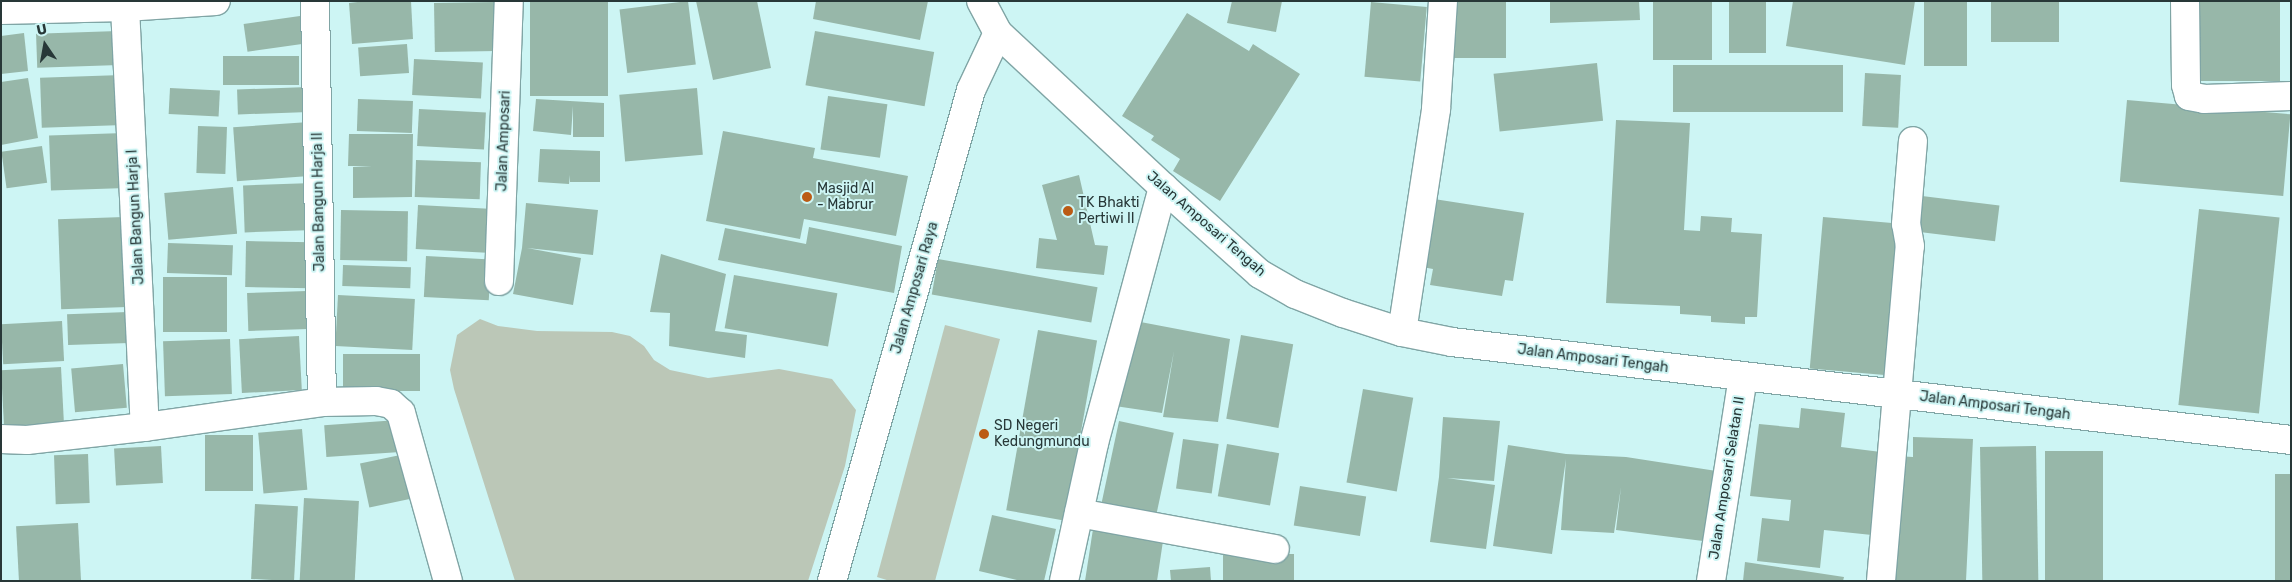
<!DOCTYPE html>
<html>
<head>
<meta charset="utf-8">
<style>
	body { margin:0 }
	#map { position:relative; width:2292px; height:582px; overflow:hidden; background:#cdf5f4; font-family:Rubik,sans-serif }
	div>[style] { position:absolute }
	.green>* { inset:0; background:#bbc7b7 }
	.building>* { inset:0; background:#97b7a9; transform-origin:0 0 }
	.roads { filter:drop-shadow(1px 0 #80a5a5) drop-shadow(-1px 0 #80a5a5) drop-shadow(0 1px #80a5a5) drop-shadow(0 -1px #80a5a5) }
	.minor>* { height:28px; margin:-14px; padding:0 14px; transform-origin:14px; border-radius:14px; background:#fff }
	.dots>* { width:14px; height:14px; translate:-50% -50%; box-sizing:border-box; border:2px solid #cdf5f4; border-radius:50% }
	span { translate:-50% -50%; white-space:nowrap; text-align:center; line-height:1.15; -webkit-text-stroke:4px #cdf5f4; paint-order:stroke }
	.street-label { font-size:14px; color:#283838 }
	.poi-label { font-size:14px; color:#283838 }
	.left { translate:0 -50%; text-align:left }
	.frame { position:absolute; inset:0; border:2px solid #283838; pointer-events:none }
	.north { position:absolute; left:20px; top:20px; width:50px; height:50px; -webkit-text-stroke:4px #cdf5f4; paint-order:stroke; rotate:348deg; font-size:14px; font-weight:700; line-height:20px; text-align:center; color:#283838 }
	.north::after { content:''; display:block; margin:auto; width:18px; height:22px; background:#283838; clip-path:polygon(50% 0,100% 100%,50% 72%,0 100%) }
</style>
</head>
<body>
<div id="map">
	<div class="green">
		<div style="clip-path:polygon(480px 319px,498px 326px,537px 331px,612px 332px,630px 336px,644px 346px,654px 360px,670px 370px,708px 378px,779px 369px,832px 379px,856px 410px,845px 466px,808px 581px,515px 581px,454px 389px,450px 370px,457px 335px)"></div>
		<div style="clip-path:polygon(945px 325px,1000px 339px,935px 581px,890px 581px,877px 577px)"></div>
	</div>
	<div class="building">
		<div style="clip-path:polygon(366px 1px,411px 1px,413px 39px,352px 44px,349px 3px)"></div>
		<div style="left:530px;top:1px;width:78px;height:95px"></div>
		<div style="left:688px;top:1px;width:64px;height:69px;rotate:83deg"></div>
		<div style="clip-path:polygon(696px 1px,757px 1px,771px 68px,713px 80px)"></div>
		<div style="clip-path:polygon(816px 1px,928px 1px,920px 40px,813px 19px)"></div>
		<div style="clip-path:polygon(1232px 1px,1282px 1px,1276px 32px,1227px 23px)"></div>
		<div style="left:1453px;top:1px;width:53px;height:57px"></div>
		<div style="clip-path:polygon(1550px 1px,1639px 1px,1640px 20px,1550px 23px)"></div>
		<div style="left:1653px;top:1px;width:59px;height:59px"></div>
		<div style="left:1729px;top:1px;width:37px;height:52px"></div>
		<div style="clip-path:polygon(1793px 1px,1915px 1px,1905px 65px,1786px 46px)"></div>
		<div style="left:1924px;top:1px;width:43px;height:65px"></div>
		<div style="left:1991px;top:1px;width:68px;height:41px"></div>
		<div style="left:2200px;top:1px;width:80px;height:80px"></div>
		<div style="left:496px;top:2px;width:49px;height:62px;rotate:89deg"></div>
		<div style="left:1371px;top:2px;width:56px;height:75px;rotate:5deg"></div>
		<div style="clip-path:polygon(1187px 13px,1249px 51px,1253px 44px,1300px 74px,1220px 201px,1173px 171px,1180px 159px,1151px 140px,1154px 136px,1122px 116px)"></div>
		<div style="left:307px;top:15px;width:28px;height:64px;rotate:82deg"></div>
		<div style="left:118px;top:31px;width:34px;height:82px;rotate:88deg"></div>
		<div style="left:815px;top:31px;width:121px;height:55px;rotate:10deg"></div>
		<div style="clip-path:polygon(24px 33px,28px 71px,1px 74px,1px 36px)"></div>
		<div style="left:407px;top:44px;width:29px;height:49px;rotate:86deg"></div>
		<div style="left:223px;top:56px;width:76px;height:29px"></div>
		<div style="left:414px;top:59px;width:69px;height:36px;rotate:3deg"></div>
		<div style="left:1597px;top:63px;width:58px;height:104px;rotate:84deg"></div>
		<div style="left:1843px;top:65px;width:47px;height:170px;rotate:90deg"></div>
		<div style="left:1865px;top:73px;width:36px;height:53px;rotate:3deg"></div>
		<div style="left:122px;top:75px;width:50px;height:82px;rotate:88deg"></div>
		<div style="clip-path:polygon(28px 78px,38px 138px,1px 145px,1px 82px)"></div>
		<div style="left:308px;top:87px;width:25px;height:71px;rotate:88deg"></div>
		<div style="left:170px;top:88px;width:50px;height:26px;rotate:3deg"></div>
		<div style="left:697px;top:88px;width:67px;height:78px;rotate:85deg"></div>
		<div style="left:828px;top:96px;width:60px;height:54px;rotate:8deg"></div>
		<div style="left:358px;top:99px;width:55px;height:32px;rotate:2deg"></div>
		<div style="clip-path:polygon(536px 99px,604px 103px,604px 137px,573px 137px,573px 106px,571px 135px,533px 131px)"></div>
		<div style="left:2127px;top:100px;width:164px;height:82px;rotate:5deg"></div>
		<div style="left:419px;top:109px;width:67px;height:37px;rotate:3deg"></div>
		<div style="clip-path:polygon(1616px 120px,1690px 123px,1684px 230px,1700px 231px,1701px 216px,1732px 218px,1731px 232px,1762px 234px,1757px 317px,1745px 317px,1745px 324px,1711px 322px,1711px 316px,1680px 314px,1680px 306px,1606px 303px)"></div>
		<div style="left:309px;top:122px;width:54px;height:76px;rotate:86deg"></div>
		<div style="left:198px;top:126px;width:29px;height:47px;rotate:2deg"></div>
		<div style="clip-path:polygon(723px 131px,815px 148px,813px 158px,908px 176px,896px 236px,804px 219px,800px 239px,706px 221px)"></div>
		<div style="left:124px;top:133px;width:55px;height:75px;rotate:88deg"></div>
		<div style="clip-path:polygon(349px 134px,413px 134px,412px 197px,353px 198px,353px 167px,372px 166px,348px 166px)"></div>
		<div style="left:42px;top:146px;width:37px;height:41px;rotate:82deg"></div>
		<div style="clip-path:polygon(540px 149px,600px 151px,600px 182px,570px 182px,570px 175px,569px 184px,538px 182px)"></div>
		<div style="left:416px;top:160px;width:65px;height:37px;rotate:2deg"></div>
		<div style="clip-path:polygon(1079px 175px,1095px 245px,1108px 246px,1104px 275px,1036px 268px,1039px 238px,1057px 240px,1042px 185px)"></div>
		<div style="left:313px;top:183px;width:47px;height:70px;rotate:88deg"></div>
		<div style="left:233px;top:187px;width:47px;height:69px;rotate:85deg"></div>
		<div style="left:1922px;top:196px;width:78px;height:36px;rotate:7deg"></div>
		<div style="clip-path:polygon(1434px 199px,1524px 213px,1513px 281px,1505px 280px,1502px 296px,1430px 285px,1433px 269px,1422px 267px)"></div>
		<div style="clip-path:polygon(526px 203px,598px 210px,593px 255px,527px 248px,581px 258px,573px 305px,513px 294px,522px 248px)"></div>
		<div style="left:418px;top:205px;width:71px;height:44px;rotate:3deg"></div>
		<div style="left:2199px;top:209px;width:81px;height:197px;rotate:6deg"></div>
		<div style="left:341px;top:210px;width:67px;height:50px;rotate:1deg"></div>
		<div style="left:124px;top:217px;width:90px;height:66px;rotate:88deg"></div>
		<div style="left:1823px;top:217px;width:75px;height:152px;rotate:5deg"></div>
		<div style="clip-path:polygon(809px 227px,902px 246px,894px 293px,718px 260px,725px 228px,806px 244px)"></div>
		<div style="left:246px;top:241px;width:65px;height:46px;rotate:1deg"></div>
		<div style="left:168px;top:243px;width:65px;height:30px;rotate:2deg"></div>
		<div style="clip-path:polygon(661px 254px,726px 274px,715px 331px,747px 335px,745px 358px,669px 346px,670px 313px,650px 312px)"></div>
		<div style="left:426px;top:256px;width:65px;height:41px;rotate:3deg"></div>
		<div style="left:938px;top:259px;width:162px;height:36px;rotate:10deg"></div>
		<div style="left:343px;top:265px;width:68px;height:21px;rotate:2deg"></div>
		<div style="left:734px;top:275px;width:105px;height:54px;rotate:10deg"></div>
		<div style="left:163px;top:277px;width:64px;height:55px"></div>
		<div style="left:307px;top:291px;width:38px;height:60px;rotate:88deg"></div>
		<div style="left:338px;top:295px;width:77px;height:51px;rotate:3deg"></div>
		<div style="left:128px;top:312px;width:31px;height:61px;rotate:88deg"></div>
		<div style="clip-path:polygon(1130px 320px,1230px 339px,1218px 422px,1163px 417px,1174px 351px,1162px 413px,1115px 406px)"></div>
		<div style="left:62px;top:321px;width:40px;height:61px;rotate:87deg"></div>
		<div style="left:1038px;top:330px;width:60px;height:183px;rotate:10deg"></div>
		<div style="left:1241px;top:335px;width:53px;height:85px;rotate:10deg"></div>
		<div style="left:299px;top:336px;width:54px;height:60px;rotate:87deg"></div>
		<div style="left:230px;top:339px;width:55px;height:67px;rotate:88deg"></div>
		<div style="left:420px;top:354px;width:37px;height:77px;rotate:90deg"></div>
		<div style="left:123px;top:364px;width:44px;height:52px;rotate:85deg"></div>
		<div style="left:61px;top:367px;width:56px;height:60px;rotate:87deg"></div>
		<div style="left:1363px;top:389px;width:51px;height:95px;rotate:10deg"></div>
		<div style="clip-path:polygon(1801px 408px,1845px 413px,1841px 447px,1881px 452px,1872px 535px,1824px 530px,1820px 568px,1757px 561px,1762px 518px,1789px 521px,1791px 500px,1750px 496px,1759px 424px,1799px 428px)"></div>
		<div style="clip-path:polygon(1443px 417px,1500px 421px,1494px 481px,1447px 478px,1495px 485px,1486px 549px,1430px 542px,1439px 477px)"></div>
		<div style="left:398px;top:420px;width:32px;height:74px;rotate:86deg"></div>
		<div style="left:1119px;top:421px;width:56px;height:83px;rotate:12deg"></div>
		<div style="left:302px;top:429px;width:61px;height:44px;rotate:85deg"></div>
		<div style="left:205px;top:435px;width:48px;height:56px"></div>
		<div style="clip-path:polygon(1913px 437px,1973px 439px,1966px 581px,1891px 581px,1896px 456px,1913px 457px)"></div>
		<div style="left:1183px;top:439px;width:36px;height:50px;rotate:8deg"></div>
		<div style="left:1227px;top:444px;width:53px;height:53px;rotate:10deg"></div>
		<div style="clip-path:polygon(1508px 445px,1566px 454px,1626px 457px,1723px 472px,1711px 542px,1616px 530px,1621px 487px,1614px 533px,1561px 530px,1566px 459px,1552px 554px,1493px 546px)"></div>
		<div style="left:161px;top:446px;width:37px;height:47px;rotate:87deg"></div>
		<div style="left:2036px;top:446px;width:135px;height:56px;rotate:89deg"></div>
		<div style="left:2045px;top:451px;width:58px;height:130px"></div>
		<div style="left:88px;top:454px;width:49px;height:34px;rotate:88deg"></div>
		<div style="left:405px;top:454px;width:45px;height:46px;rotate:78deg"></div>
		<div style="left:2275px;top:474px;width:16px;height:107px"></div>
		<div style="left:1300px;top:486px;width:67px;height:40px;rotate:9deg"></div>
		<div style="left:304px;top:498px;width:55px;height:83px;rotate:3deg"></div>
		<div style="left:255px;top:504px;width:43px;height:75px;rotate:3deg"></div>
		<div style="clip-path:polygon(992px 515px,1056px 529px,1044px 581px,1021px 581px,979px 571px)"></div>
		<div style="left:78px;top:523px;width:58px;height:62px;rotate:87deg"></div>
		<div style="clip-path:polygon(1093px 529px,1163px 541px,1157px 581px,1085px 581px)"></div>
		<div style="left:1294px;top:554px;width:27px;height:71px;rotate:90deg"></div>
		<div style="clip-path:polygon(1745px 562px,1844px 577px,1843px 581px,1743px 581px)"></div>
		<div style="clip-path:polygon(1210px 567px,1211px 581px,1171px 581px,1170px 570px)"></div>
	</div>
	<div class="roads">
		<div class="minor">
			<div style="left:315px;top:1px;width:401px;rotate:89deg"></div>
			<div style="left:2185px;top:1px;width:84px;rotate:89.3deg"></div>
			<div style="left:2186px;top:85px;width:11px;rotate:75deg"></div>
			<div style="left:2189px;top:96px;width:15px;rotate:11deg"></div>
			<div style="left:2204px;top:99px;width:87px;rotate:-2deg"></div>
			<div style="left:125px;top:7px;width:420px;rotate:87.3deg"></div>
			<div style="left:1px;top:10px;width:124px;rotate:-1.4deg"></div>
			<div style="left:125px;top:7px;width:91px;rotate:-3.8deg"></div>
			<div style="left:998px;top:33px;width:226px;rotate:43deg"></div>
			<div style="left:1163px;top:187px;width:130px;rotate:41.9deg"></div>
			<div style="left:1260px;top:274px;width:40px;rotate:29.7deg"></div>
			<div style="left:1295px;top:294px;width:52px;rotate:21.6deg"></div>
			<div style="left:1343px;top:313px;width:62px;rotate:17.9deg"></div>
			<div style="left:1402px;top:332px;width:51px;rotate:11.3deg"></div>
			<div style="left:1452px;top:342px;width:845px;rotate:6.66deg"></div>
			<div style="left:499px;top:281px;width:280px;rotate:-88deg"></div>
			<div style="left:1402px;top:332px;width:226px;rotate:-81.3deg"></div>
			<div style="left:1436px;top:109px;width:108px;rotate:-86.3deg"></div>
			<div style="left:1px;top:439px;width:26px;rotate:2deg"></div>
			<div style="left:27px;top:440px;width:119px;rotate:-6.3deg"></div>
			<div style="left:145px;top:427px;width:179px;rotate:-8deg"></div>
			<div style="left:322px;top:402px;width:54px;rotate:-1.1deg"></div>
			<div style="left:376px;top:401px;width:15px;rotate:11deg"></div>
			<div style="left:391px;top:404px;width:13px;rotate:42deg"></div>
			<div style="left:401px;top:413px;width:174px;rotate:74.4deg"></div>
			<div style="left:1079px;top:513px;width:199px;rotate:10.4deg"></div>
			<div style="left:832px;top:581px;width:510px;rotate:-74.19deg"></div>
			<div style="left:971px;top:90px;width:63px;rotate:-64.7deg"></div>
			<div style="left:998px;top:33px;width:36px;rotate:-118deg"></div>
			<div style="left:1064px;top:581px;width:141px;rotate:-77.7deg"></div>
			<div style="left:1094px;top:443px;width:265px;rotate:-74.9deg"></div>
			<div style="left:1711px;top:581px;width:207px;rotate:-81.1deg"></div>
			<div style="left:1881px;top:581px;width:336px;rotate:-85.1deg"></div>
			<div style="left:1910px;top:246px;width:22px;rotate:-100deg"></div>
			<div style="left:1906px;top:224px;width:83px;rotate:-85.2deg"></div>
		</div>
	</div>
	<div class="dots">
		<div style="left:807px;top:197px;background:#bb5b15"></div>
		<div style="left:1068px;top:211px;background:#bb5b15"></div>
		<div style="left:984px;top:434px;background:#bb5b15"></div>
	</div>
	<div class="street-label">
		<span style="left:504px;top:141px;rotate:-88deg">Jalan Amposari</span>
		<span style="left:319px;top:202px;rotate:-91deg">Jalan Bangun Harja II</span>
		<span style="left:136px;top:217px;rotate:-93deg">Jalan Bangun Harja I</span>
		<span style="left:1206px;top:224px;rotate:41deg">Jalan Amposari Tengah</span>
		<span style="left:915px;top:288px;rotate:-74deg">Jalan Amposari Raya</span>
		<span style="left:1593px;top:359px;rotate:7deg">Jalan Amposari Tengah</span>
		<span style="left:1995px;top:406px;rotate:7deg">Jalan Amposari Tengah</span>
		<span style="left:1727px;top:478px;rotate:-81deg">Jalan Amposari Selatan II</span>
	</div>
	<div class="poi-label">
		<span class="left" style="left:817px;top:197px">Masjid Al<br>- Mabrur</span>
		<span class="left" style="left:1078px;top:211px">TK Bhakti<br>Pertiwi II</span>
		<span class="left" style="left:994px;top:434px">SD Negeri<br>Kedungmundu</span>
	</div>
	<div class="frame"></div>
	<div class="north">U</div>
</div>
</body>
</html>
